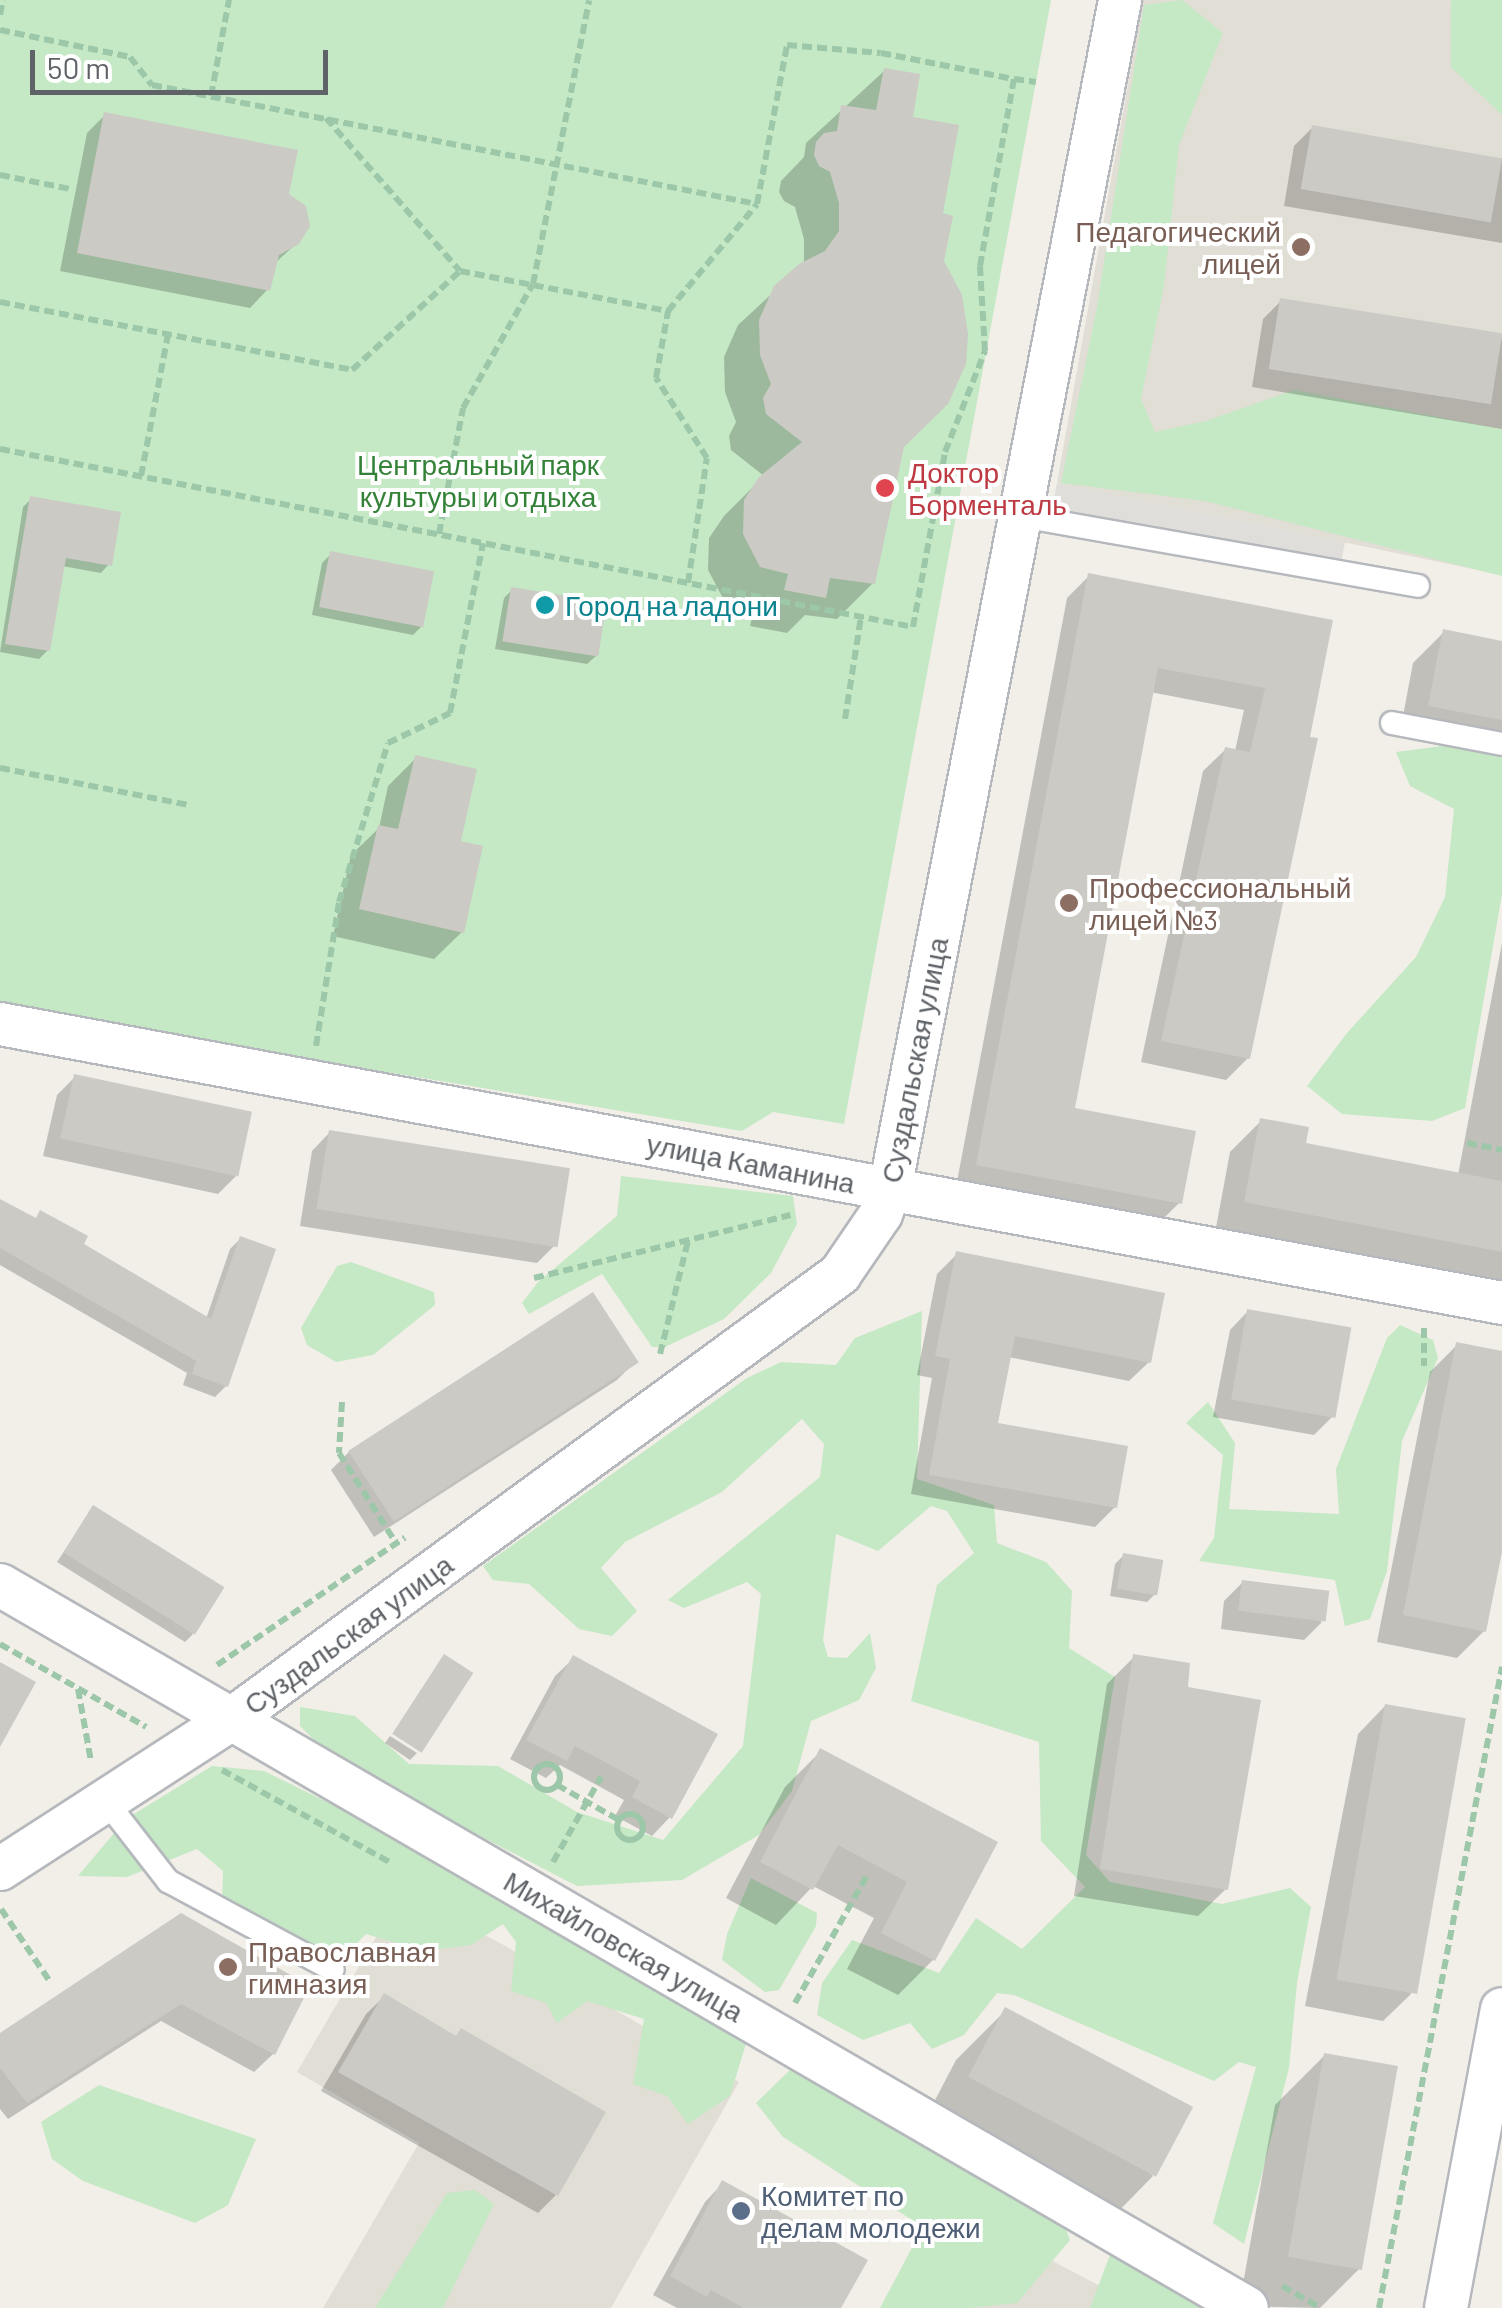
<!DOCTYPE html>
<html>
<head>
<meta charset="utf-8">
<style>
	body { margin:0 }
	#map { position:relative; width:1502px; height:2308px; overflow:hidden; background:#f1efe8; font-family:Barlow,sans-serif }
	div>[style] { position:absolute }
	.industrial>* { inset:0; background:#e0deda; transform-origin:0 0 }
	.education>* { inset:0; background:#e1ded6 }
	.green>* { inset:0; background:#c5e8c5 }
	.shadow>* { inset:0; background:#0003 }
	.building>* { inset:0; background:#cccac5; transform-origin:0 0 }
	.path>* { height:6px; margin-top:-3px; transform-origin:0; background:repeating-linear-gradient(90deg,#9cc7a9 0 10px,transparent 0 15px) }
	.path>.ring { margin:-3px; padding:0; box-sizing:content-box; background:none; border:6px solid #9cc7a9; border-radius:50% }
	.roads { filter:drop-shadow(2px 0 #b5b8bc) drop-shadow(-2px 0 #b5b8bc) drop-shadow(0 2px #b5b8bc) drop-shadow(0 -2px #b5b8bc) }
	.service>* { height:22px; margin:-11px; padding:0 11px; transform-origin:11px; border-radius:11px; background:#fff }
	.minor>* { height:42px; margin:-21px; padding:0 21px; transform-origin:21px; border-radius:21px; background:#fff }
	.dots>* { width:28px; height:28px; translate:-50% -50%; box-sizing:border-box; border:5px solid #fff; border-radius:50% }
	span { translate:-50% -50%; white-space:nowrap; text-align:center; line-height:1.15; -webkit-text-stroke:8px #fff; paint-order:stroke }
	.education-label { font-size:28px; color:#785e54 }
	.right { translate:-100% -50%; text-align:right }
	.left { translate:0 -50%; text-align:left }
	.park-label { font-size:28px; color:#348238 }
	.health-label { font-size:28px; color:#be3a42 }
	.culture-label { font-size:28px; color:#0d838f }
	.street-label { font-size:28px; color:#5f6368 }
	.service-label { font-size:28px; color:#4e5e75 }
	.scale { position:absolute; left:30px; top:50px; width:298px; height:45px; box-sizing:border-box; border:5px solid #5f6368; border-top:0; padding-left:12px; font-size:30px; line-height:35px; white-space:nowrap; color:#5f6368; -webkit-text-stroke:8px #fff; paint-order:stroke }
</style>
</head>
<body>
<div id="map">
	<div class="industrial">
		<div style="left:1057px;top:483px;width:294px;height:25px;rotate:11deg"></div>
	</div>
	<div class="education">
		<div style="clip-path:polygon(1143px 0,1448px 0,1502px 10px,1502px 575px,1057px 483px)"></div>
		<div style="clip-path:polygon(402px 1893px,500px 1943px,739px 2082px,611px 2308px,323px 2308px,419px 2143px,297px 2072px)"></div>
		<div style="clip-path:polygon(963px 2214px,1142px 2308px,911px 2308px)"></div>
	</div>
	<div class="green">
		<div style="clip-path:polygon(0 0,1051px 0,844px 1124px,773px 1112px,742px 1131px,0 1008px)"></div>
		<div style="clip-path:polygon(1182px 0,1223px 33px,1179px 145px,1164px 286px,1141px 399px,1155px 432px,1206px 421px,1294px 390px,1502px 429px,1502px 576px,1205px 501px,1061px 483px,1097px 307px,1144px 5px)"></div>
		<div style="clip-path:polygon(1451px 0,1502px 0,1502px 115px,1451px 67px)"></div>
		<div style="clip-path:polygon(1442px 746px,1502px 754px,1502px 894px,1465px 1108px,1432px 1121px,1342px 1114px,1307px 1086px,1347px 1033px,1416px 957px,1445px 897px,1454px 809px,1410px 786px,1396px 752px)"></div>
		<div style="clip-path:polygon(621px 1176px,793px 1196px,797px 1224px,771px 1273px,724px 1319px,665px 1347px,652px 1347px,602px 1274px,529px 1314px,522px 1303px,538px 1282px,617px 1216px)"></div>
		<div style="clip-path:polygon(351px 1262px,434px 1292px,435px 1305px,373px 1355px,336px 1362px,307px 1345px,301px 1328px,337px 1266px)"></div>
		<div style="clip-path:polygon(922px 1311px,917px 1479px,994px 1505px,997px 1543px,1046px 1562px,1072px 1591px,1069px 1648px,1115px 1677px,1086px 1855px,1110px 1882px,1222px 1904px,1290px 1888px,1311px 1907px,1297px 1983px,1289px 2068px,1244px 2244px,1213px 2223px,1256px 2067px,1239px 2062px,1214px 2081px,1014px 1995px,997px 1993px,964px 2035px,932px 2049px,910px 2023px,863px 2040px,817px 2015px,822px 1983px,852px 1940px,939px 1973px,976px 1918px,1022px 1949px,1085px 1887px,1041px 1841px,1039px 1742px,911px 1701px,937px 1585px,974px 1553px,947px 1511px,931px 1506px,878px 1551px,836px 1534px,823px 1640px,828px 1657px,847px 1658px,870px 1633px,876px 1668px,859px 1700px,811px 1721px,792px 1791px,759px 1835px,682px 1880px,577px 1886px,335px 1761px,300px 1726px,300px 1707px,355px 1716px,409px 1764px,498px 1766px,577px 1812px,663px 1840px,743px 1746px,761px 1594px,747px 1582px,684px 1608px,668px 1600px,820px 1477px,824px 1444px,802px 1419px,722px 1492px,625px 1542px,601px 1568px,637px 1611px,612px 1636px,579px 1629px,529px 1584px,493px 1580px,483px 1566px,747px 1378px,781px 1362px,836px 1365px,855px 1338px)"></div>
		<div style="clip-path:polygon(1400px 1325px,1433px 1340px,1438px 1358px,1402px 1441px,1387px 1571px,1370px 1619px,1345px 1626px,1335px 1580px,1199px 1561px,1214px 1538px,1223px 1455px,1186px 1423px,1208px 1402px,1235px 1443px,1229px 1509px,1339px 1514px,1336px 1469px,1387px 1338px)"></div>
		<div style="clip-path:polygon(212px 1766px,264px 1771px,382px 1829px,749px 2034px,730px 2096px,688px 2124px,667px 2096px,633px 2084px,644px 2019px,587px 2001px,557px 2023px,546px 2003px,511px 1991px,516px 1942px,503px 1924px,471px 1945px,423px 1951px,366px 1934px,323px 1977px,222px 1908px,223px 1871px,197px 1849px,127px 1877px,78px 1876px,126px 1819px)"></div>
		<div style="clip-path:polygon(751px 1878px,817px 1913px,816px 1926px,779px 1990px,765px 1992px,722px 1960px,727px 1934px)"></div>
		<div style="clip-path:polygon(798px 2062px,1061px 2217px,1070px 2240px,1017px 2303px,969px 2308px,880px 2308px,923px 2227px,783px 2137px,756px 2103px)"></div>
		<div style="clip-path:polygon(99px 2085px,256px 2139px,228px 2205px,195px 2223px,83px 2181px,52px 2159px,41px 2122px)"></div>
		<div style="clip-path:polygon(475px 2190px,494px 2204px,443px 2308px,375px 2308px,447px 2193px)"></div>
		<div style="clip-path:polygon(1113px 2247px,1215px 2308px,1090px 2308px)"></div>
	</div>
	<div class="shadow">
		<div style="clip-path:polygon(884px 71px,910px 119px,902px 447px,873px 583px,837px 619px,805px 615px,787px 633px,750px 626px,754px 609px,725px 602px,708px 570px,709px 538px,724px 516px,764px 476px,731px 450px,729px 436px,736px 422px,725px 392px,724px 357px,738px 325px,804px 264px,804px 239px,795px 207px,784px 201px,779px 192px,781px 181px,804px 157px,806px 143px)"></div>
		<div style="clip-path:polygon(105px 115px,286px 195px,297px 243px,274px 264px,268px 289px,250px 308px,60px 271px,87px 133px)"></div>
		<div style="clip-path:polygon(1313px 127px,1502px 159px,1502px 243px,1284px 206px,1294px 146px)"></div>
		<div style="clip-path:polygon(1281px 301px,1502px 338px,1502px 429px,1252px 387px,1263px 319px)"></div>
		<div style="clip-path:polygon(31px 499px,109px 564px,101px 573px,62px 566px,48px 650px,39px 659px,0 652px,23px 507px)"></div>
		<div style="clip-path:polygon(331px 554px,422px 626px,413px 635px,312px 615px,322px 563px)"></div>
		<div style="clip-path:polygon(1089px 576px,1330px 622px,1248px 1058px,1226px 1080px,1141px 1062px,1203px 771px,1226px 749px,1235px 751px,1244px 710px,1150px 692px,1072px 1110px,1179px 1203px,1157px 1225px,956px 1187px,1067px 598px)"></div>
		<div style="clip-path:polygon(512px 590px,596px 656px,587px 664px,495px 649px,504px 598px)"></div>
		<div style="clip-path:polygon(1444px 632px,1502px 643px,1502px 756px,1399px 737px,1413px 663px)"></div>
		<div style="clip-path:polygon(416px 758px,458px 843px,462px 932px,434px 959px,333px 936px,351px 855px,379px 828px,388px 786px)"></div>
		<div style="clip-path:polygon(1502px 943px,1502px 1288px,1215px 1233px,1230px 1152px,1261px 1121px,1303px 1145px,1458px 1175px)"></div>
		<div style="clip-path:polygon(75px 1077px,236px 1176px,218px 1194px,43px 1156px,57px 1095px)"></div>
		<div style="clip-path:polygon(330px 1132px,555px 1245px,537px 1263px,300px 1226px,312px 1151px)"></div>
		<div style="clip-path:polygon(0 1202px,206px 1319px,230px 1249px,241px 1238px,226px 1386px,215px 1397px,183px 1385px,187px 1373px,0 1265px)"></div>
		<div style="clip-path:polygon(957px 1254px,1149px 1362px,1129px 1381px,1008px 1357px,995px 1425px,1115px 1507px,1095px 1527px,911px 1494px,932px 1378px,917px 1375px,937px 1274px)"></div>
		<div style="clip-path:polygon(1248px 1311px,1332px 1417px,1314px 1435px,1213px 1417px,1230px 1330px)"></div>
		<div style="clip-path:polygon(1457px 1345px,1502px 1353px,1502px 1539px,1484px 1631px,1457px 1658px,1377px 1642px,1430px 1372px)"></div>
		<div style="clip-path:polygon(635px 1362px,617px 1380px,374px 1537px,331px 1470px,349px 1452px)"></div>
		<div style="clip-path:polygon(93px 1508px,193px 1634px,185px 1642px,57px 1562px)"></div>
		<div style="clip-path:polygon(1124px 1555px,1155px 1594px,1147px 1602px,1110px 1596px,1115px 1564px)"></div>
		<div style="clip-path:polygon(1243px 1582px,1322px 1622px,1304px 1640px,1221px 1629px,1224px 1601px)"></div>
		<div style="clip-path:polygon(1134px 1657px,1226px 1889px,1198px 1916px,1074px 1896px,1107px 1684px)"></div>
		<div style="clip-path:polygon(574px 1658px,670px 1817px,652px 1836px,615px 1816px,624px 1800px,560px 1765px,546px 1778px,510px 1759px,555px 1676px)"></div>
		<div style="clip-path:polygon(1385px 1706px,1411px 1994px,1383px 2021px,1305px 2006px,1358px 1734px)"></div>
		<div style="clip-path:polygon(390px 1736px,417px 1753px,410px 1760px,385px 1743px)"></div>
		<div style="clip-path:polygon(821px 1751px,994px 1843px,933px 1960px,898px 1995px,847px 1969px,874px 1918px,813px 1886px,776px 1925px,726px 1898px,785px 1787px)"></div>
		<div style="clip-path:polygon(181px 1916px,306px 1987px,273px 2054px,254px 2072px,161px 2021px,8px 2119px,0 2109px,0 2036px)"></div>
		<div style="clip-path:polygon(385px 1996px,556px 2195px,538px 2213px,321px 2091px,366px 2014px)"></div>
		<div style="clip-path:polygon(1006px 2010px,1153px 2176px,1104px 2226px,921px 2127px,956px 2060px)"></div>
		<div style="clip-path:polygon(1324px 2056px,1359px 2269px,1320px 2308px,1239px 2306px,1275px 2105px)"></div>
		<div style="clip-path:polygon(723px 2183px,839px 2308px,677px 2308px,653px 2295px,705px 2202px)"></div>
	</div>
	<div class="building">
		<div style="clip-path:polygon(884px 68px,920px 74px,913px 117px,959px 125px,943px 213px,953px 216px,944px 261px,962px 295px,968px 334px,966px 364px,948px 404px,904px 447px,875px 584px,830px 578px,826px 598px,784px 590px,788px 574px,760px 567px,743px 534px,744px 500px,759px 477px,802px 442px,766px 414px,763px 398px,771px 384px,760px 355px,759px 320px,774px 286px,799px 264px,825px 251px,839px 231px,839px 203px,830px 172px,819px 166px,814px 155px,816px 142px,824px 133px,837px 131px,841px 105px,876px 110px)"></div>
		<div style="clip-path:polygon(104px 112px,298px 150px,289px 194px,306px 206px,310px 226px,299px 244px,279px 255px,270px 291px,77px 253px)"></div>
		<div style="left:1312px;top:125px;width:193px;height:65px;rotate:10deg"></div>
		<div style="left:1280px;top:298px;width:225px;height:72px;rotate:9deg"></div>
		<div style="clip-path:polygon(30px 496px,121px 512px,112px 566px,66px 558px,50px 651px,5px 644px)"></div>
		<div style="left:330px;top:551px;width:106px;height:57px;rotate:11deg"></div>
		<div style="clip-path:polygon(1088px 573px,1333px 620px,1310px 737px,1318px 738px,1250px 1059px,1161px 1041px,1225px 747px,1250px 752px,1265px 688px,1158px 668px,1075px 1108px,1196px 1131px,1182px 1204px,976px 1165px)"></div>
		<div style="left:511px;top:587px;width:97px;height:55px;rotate:9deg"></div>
		<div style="clip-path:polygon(1443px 629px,1502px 641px,1502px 720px,1428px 706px)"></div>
		<div style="clip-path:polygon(415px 755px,477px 769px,461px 841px,483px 846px,464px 933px,359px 909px,378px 825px,398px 829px)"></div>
		<div style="left:74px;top:1074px;width:182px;height:66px;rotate:12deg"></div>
		<div style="clip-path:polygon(1260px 1118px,1309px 1127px,1306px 1143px,1502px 1181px,1502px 1252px,1244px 1202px)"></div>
		<div style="left:329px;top:1130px;width:244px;height:80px;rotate:9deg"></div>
		<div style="clip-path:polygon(0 1199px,36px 1218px,40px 1210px,88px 1236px,84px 1244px,211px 1319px,240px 1236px,276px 1249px,228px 1387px,192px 1374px,196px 1361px,0 1248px)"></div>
		<div style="clip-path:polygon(956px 1251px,1165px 1293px,1151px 1363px,1015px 1336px,998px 1423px,1128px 1446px,1117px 1508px,929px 1475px,950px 1359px,935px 1356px)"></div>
		<div style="left:593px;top:1292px;width:84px;height:292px;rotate:57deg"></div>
		<div style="left:1247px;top:1309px;width:106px;height:92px;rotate:10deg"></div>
		<div style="clip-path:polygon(1456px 1342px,1502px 1351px,1502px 1552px,1486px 1632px,1403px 1615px)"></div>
		<div style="left:93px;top:1505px;width:155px;height:56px;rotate:32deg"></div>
		<div style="left:1123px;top:1553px;width:41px;height:36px;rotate:10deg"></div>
		<div style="left:1242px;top:1580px;width:88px;height:31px;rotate:7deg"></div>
		<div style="left:444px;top:1654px;width:35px;height:95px;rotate:33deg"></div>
		<div style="clip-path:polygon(1133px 1654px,1190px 1663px,1188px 1687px,1261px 1700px,1228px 1890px,1100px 1869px)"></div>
		<div style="clip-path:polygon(573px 1655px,718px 1734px,672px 1819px,632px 1797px,640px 1781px,575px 1746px,567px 1761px,526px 1740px)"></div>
		<div style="clip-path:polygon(0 1662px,36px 1682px,0 1747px)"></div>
		<div style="left:1385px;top:1704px;width:82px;height:280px;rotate:10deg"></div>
		<div style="clip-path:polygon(820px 1748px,998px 1842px,935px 1961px,881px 1933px,907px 1882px,838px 1845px,813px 1890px,760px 1862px)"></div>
		<div style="clip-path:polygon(181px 1913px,310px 1986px,275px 2055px,181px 2004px,27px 2103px,0 2068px,0 2033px)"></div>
		<div style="clip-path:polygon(384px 1993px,456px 2036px,461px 2028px,606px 2112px,558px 2196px,338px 2072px)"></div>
		<div style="left:1005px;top:2007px;width:213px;height:79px;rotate:28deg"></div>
		<div style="left:1324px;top:2053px;width:75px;height:207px;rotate:10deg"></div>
		<div style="clip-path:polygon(722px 2180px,868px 2260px,841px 2308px,744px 2308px,711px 2290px,707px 2297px,670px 2276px)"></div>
	</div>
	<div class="path">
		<div style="left:0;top:15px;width:15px;rotate:-79deg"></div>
		<div style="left:0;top:30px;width:133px;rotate:11.7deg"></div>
		<div style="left:130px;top:57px;width:36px;rotate:52deg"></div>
		<div style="left:152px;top:85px;width:617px;rotate:11.13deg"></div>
		<div style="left:211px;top:96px;width:98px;rotate:-79.4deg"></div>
		<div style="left:326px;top:118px;width:203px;rotate:48.8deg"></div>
		<div style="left:460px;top:271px;width:212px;rotate:10.9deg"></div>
		<div style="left:0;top:175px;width:71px;rotate:11.3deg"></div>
		<div style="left:0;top:302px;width:359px;rotate:10.9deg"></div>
		<div style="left:352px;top:370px;width:147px;rotate:-42.5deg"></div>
		<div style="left:0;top:449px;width:930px;rotate:11.03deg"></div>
		<div style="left:913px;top:627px;width:178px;rotate:-79.6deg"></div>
		<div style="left:945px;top:452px;width:109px;rotate:-68.4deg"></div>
		<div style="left:985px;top:351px;width:85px;rotate:-93.4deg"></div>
		<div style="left:980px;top:266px;width:190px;rotate:-79.7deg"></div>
		<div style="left:1014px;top:79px;width:22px;rotate:8deg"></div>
		<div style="left:141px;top:476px;width:145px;rotate:-79.2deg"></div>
		<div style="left:439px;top:534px;width:128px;rotate:-79.2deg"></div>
		<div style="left:463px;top:408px;width:142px;rotate:-60.6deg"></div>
		<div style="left:533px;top:284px;width:289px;rotate:-78.8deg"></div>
		<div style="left:688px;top:583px;width:126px;rotate:-81.4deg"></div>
		<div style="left:707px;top:458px;width:95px;rotate:-122.5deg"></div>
		<div style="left:656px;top:378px;width:68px;rotate:-79.8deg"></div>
		<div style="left:668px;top:311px;width:139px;rotate:-50.2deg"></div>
		<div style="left:757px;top:204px;width:162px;rotate:-79.3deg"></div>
		<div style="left:787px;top:45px;width:94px;rotate:4.9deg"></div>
		<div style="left:881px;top:53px;width:135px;rotate:11.1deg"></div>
		<div style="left:845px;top:719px;width:103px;rotate:-81.1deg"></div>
		<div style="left:0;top:768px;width:193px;rotate:11.1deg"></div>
		<div style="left:316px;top:1046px;width:146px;rotate:-80.9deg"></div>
		<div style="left:339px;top:902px;width:166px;rotate:-72.9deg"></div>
		<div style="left:388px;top:743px;width:69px;rotate:-25.8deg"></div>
		<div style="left:450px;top:713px;width:173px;rotate:-79deg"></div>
		<div style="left:1467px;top:1143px;width:36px;rotate:11deg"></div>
		<div style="left:534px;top:1278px;width:264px;rotate:-13.8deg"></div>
		<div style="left:1424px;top:1328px;width:38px;rotate:90deg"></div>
		<div style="left:660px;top:1354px;width:116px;rotate:-76.1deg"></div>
		<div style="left:342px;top:1402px;width:51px;rotate:93.4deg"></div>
		<div style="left:339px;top:1453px;width:107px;rotate:57.7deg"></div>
		<div style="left:0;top:1644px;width:168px;rotate:29.6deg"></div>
		<div style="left:217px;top:1665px;width:227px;rotate:-34.2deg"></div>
		<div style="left:78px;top:1689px;width:73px;rotate:79.8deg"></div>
		<div class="ring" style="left:534px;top:1764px;width:20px;height:20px"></div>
		<div style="left:222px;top:1770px;width:193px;rotate:28.8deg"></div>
		<div style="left:557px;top:1785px;width:71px;rotate:29.4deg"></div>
		<div class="ring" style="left:617px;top:1814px;width:20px;height:20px"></div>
		<div style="left:553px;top:1862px;width:98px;rotate:-60.5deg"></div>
		<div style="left:1px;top:1909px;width:89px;rotate:56deg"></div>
		<div style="left:795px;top:2003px;width:145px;rotate:-60.6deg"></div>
		<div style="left:1282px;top:2286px;width:45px;rotate:29.4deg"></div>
		<div style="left:1379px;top:2308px;width:653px;rotate:-79.14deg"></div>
	</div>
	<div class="roads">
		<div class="service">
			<div style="left:1022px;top:516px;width:402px;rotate:10deg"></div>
			<div style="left:1392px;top:723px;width:112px;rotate:10.8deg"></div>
			<div style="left:105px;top:1800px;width:103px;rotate:52.1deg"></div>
			<div style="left:168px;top:1881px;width:187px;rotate:28.3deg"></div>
		</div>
		<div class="minor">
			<div style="left:0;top:1024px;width:1528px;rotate:10.52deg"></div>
			<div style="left:0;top:1585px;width:1441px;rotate:30.1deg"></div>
			<div style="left:0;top:1869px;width:278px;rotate:-32.9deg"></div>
			<div style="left:233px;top:1718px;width:752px;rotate:-36.18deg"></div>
			<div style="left:840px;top:1274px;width:73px;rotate:-55.7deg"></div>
			<div style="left:881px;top:1214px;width:27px;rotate:-70deg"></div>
			<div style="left:890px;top:1189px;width:1211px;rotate:-79.05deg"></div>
			<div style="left:1446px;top:2308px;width:304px;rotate:-79.4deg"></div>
		</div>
	</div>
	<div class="dots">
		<div style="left:1301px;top:247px;background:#8d6e63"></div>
		<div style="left:885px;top:488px;background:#e0444e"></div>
		<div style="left:545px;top:605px;background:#0f9aa8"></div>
		<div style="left:1069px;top:903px;background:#8d6e63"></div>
		<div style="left:228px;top:1967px;background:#8d6e63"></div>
		<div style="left:741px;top:2211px;background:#5c6f8a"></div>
	</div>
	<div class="education-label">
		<span class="right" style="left:1281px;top:247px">Педагогический<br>лицей</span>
		<span class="left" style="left:1089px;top:903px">Профессиональный<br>лицей №3</span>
		<span class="left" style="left:248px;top:1967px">Православная<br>гимназия</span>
	</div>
	<div class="park-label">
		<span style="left:478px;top:480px">Центральный парк<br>культуры и отдыха</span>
	</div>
	<div class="health-label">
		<span class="left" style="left:908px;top:488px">Доктор<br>Борменталь</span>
	</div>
	<div class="culture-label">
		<span class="left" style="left:565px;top:605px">Город на ладони</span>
	</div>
	<div class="street-label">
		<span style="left:914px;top:1060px;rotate:-79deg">Суздальская улица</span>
		<span style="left:751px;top:1163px;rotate:11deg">улица Каманина</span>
		<span style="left:348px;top:1634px;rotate:-36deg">Суздальская улица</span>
		<span style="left:624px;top:1946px;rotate:30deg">Михайловская улица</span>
	</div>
	<div class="service-label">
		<span class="left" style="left:761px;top:2211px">Комитет по<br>делам молодежи</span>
	</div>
	<div class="scale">50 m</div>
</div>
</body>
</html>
